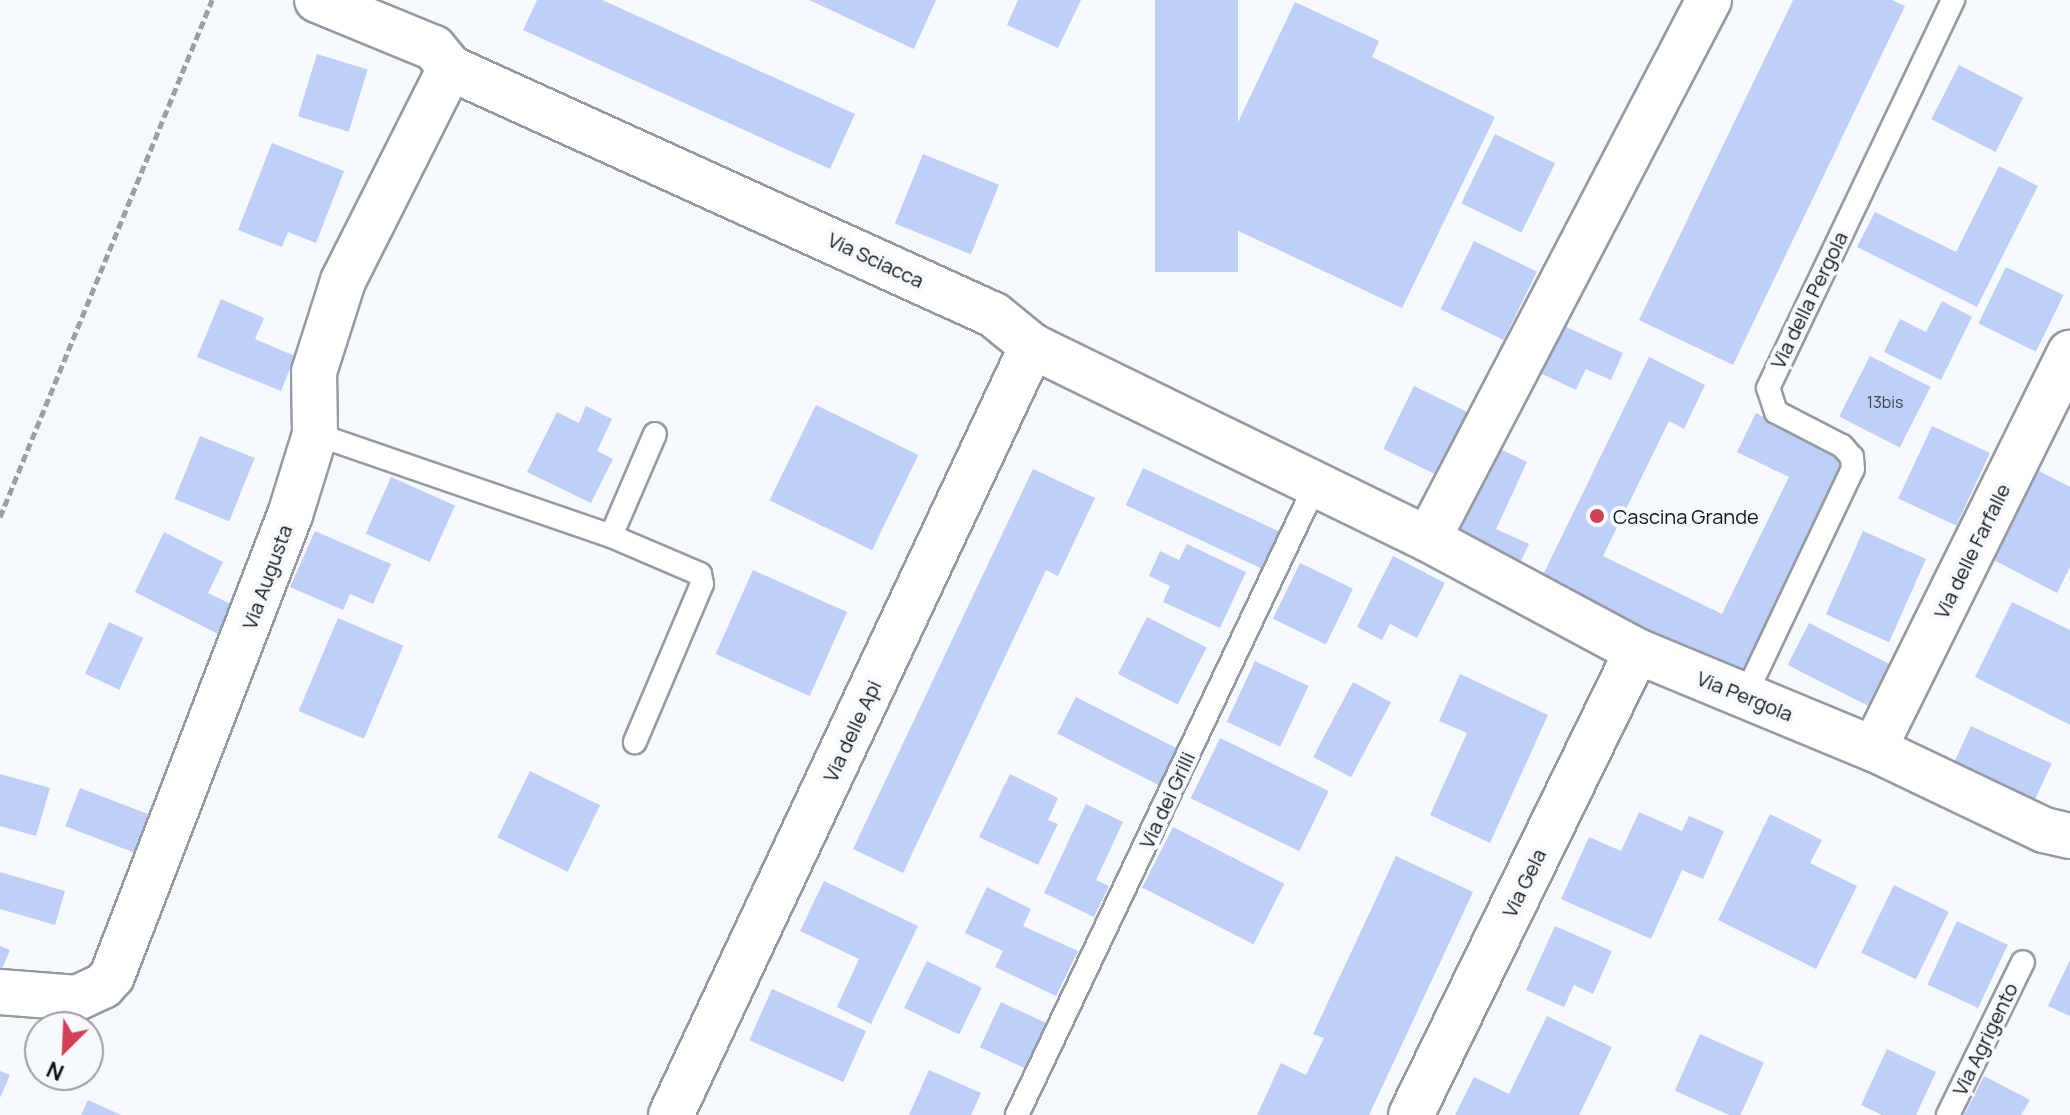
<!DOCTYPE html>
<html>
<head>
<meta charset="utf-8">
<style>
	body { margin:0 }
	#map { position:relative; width:2070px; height:1115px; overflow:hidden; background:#f6f9fe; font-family:Manrope,sans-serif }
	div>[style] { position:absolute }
	.building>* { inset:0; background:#bfd0f8; transform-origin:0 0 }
	.path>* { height:5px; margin-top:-2.5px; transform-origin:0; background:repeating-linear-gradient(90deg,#9b9ea2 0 8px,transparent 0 12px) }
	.roads { filter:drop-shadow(2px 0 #959aa2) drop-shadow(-2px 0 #959aa2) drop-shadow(0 2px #959aa2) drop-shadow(0 -2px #959aa2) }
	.service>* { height:22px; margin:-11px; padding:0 11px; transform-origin:11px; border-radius:11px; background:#fff }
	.minor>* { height:44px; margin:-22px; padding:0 22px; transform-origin:22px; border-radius:22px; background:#fff }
	.dots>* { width:22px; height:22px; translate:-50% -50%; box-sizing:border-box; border:4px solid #f6f9fe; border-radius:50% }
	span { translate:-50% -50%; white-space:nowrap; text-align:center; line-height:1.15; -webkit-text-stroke:8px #f6f9fe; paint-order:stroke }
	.number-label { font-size:16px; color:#3d424f }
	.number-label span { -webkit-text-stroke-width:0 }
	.street-label { font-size:20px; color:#121317 }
	.poi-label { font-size:20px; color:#121317 }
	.left { translate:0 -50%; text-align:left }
	.north { position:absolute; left:24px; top:1011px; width:80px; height:80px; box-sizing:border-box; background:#f6f9fe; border:2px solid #9b9da2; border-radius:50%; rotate:204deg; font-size:22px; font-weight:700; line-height:32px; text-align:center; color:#121317 }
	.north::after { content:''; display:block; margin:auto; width:28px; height:36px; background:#d14054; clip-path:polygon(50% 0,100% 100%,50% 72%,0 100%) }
</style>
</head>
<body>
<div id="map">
	<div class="building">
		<div style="clip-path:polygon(537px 0,602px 0,855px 114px,830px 169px,523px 30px)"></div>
		<div style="clip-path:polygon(809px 0,936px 0,914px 49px)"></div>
		<div style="clip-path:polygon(1018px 0,1081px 0,1058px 48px,1007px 25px)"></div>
		<div style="left:1155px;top:0;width:83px;height:272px"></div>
		<div style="clip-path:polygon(1793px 0,1892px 0,1905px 6px,1733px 365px,1639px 320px)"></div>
		<div style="clip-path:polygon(1295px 2px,1379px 41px,1372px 57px,1495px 117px,1402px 308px,1196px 211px)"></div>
		<div style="left:317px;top:54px;width:53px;height:65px;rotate:17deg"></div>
		<div style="left:1959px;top:65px;width:72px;height:61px;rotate:27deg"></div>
		<div style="left:1495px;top:134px;width:67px;height:77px;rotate:26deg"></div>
		<div style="clip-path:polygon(272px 143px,344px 171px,316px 243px,288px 232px,282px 247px,238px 230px)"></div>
		<div style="left:923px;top:154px;width:82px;height:75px;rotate:22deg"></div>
		<div style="clip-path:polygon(1999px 166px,2038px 186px,1977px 307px,1857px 247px,1875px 212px,1956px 252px)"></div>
		<div style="left:1474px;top:241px;width:70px;height:76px;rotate:26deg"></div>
		<div style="left:2006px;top:267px;width:64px;height:63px;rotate:26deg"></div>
		<div style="clip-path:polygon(221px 299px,264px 318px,255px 339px,295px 356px,281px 391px,197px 357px)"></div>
		<div style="clip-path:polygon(1942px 301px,1972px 317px,1941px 380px,1884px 352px,1900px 319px,1926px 332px)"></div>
		<div style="clip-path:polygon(1564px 326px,1623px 353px,1611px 380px,1586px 369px,1576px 390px,1542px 374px)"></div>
		<div style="left:1870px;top:356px;width:68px;height:68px;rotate:27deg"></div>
		<div style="clip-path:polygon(1649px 357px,1705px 385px,1684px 429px,1669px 421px,1603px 556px,1722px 614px,1789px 477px,1737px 452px,1756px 413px,1848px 458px,1740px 678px,1540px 581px)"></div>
		<div style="left:1414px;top:386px;width:70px;height:70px;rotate:26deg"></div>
		<div style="left:816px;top:405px;width:114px;height:106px;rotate:26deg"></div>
		<div style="clip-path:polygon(586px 406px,612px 419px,597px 451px,613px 459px,591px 503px,527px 472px,557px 412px,579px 423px)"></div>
		<div style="left:1932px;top:426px;width:64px;height:80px;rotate:25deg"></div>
		<div style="left:200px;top:436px;width:59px;height:68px;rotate:22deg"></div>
		<div style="clip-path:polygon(1496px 447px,1527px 462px,1496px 529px,1529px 544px,1515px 573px,1450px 542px)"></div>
		<div style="left:1143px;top:468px;width:158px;height:41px;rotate:25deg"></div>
		<div style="clip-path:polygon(1033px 469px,1095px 498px,1058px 576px,1046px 570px,903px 873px,853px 849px)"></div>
		<div style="clip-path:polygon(2037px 470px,2070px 487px,2070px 567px,2057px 593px,1992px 559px)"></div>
		<div style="left:391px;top:477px;width:70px;height:62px;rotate:24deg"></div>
		<div style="clip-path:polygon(315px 531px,391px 564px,373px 604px,350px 594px,343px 610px,290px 587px)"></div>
		<div style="left:1863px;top:531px;width:69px;height:91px;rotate:24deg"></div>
		<div style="clip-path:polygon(164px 532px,223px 562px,208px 593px,243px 610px,228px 639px,135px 592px)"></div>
		<div style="clip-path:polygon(1187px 544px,1246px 572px,1220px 628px,1163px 602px,1170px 586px,1149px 576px,1160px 551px,1179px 560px)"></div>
		<div style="clip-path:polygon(1393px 556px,1445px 583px,1417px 638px,1390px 624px,1382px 640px,1357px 627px)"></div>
		<div style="left:1300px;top:563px;width:59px;height:62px;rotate:26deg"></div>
		<div style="left:753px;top:570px;width:103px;height:92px;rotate:24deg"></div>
		<div style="clip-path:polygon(2012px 602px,2070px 630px,2070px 725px,1975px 677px)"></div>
		<div style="left:1147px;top:617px;width:67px;height:64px;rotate:27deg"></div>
		<div style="left:338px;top:618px;width:71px;height:101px;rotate:23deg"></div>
		<div style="left:109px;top:622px;width:38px;height:57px;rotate:25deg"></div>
		<div style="left:1809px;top:623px;width:109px;height:47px;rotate:27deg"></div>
		<div style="left:1255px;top:661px;width:59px;height:67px;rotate:25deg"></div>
		<div style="clip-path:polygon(1460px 674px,1548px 715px,1490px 843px,1430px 815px,1467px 733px,1439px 721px)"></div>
		<div style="left:1353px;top:682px;width:43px;height:85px;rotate:28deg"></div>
		<div style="left:1076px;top:697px;width:119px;height:41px;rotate:27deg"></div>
		<div style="left:1971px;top:726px;width:89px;height:47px;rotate:25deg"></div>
		<div style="left:1220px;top:738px;width:121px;height:67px;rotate:26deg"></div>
		<div style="left:530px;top:771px;width:78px;height:74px;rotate:26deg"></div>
		<div style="clip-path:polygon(0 774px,50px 788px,36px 836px,0 826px)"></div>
		<div style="clip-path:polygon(1010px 774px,1058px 798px,1048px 820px,1058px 824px,1038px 865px,979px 837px)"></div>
		<div style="left:80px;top:788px;width:88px;height:41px;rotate:21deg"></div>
		<div style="clip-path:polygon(1086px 804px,1123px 822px,1096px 880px,1109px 886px,1094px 917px,1044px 893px)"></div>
		<div style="clip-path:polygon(1639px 812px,1682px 831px,1689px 816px,1724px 831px,1703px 879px,1682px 870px,1651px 939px,1561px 899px,1589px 837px,1621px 851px)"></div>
		<div style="clip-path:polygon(1770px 814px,1822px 840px,1810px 863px,1857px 886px,1816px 969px,1718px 920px)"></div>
		<div style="left:1173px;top:827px;width:125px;height:68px;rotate:27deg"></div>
		<div style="clip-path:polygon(1396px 856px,1473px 892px,1369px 1115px,1257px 1115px,1281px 1063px,1306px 1075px,1324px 1038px,1313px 1034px)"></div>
		<div style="clip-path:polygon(0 872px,65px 891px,55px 925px,0 909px)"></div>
		<div style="clip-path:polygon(824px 881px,918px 926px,871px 1024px,837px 1007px,859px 959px,800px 931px)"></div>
		<div style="left:1894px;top:885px;width:61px;height:75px;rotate:26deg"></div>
		<div style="clip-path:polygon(987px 887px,1031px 909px,1023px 926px,1078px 951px,1056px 996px,995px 967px,1003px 951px,965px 933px)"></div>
		<div style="left:1957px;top:921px;width:56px;height:70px;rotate:25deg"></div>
		<div style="clip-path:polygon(1555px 926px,1612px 951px,1593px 994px,1574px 985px,1564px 1007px,1526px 990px)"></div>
		<div style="clip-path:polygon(0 946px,10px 950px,0 974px)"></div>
		<div style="clip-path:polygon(2070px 960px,2070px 1016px,2048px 1006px)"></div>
		<div style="left:927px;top:961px;width:61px;height:52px;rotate:26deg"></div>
		<div style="left:772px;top:989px;width:103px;height:56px;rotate:24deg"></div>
		<div style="left:1001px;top:1002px;width:55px;height:50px;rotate:25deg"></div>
		<div style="clip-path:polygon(1547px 1016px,1612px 1047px,1579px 1115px,1455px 1115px,1474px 1077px,1509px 1094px)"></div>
		<div style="left:1700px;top:1034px;width:70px;height:62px;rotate:24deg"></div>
		<div style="clip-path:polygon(1887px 1049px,1936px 1072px,1916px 1115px,1882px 1115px,1861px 1105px)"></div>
		<div style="clip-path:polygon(929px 1070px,981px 1093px,971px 1115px,909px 1115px)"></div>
		<div style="clip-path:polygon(0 1071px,10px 1075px,0 1098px)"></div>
		<div style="clip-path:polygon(1984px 1076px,2030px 1100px,2021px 1115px,1964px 1115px)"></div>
		<div style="clip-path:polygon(88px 1100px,121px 1115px,81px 1115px)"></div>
	</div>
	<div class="path">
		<div style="left:0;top:517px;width:559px;rotate:-67.7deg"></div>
	</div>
	<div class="roads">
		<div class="service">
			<div style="left:315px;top:434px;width:313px;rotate:19deg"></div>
			<div style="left:611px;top:536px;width:97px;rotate:23.1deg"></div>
			<div style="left:700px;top:574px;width:10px;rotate:79deg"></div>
			<div style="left:702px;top:584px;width:172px;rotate:113deg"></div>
			<div style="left:611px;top:536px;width:111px;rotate:-66.7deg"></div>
			<div style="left:1745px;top:696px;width:251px;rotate:-64.6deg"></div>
			<div style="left:1853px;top:469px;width:12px;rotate:-95deg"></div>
			<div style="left:1852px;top:457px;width:15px;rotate:-132deg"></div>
			<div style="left:1842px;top:446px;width:74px;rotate:-152.7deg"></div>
			<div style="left:1776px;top:412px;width:25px;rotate:-108deg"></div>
			<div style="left:1768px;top:388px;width:430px;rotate:-64.5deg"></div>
			<div style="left:1017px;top:1115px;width:698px;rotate:-64.65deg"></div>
			<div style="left:1948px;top:1115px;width:170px;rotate:-63.9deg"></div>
		</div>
		<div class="minor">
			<div style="left:317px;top:0;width:126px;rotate:22.3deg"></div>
			<div style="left:434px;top:48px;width:26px;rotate:51deg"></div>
			<div style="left:450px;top:68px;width:597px;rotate:24.42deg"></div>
			<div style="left:994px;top:315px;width:49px;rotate:39.2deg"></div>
			<div style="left:1032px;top:346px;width:441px;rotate:26deg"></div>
			<div style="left:1428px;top:539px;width:237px;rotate:28.2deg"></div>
			<div style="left:1637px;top:651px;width:256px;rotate:22.5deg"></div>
			<div style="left:1874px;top:749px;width:188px;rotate:25.5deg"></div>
			<div style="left:2044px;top:830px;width:27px;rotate:13deg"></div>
			<div style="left:1428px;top:539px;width:608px;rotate:-62.47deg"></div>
			<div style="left:1874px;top:749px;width:442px;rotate:-63.7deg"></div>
			<div style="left:0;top:992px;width:77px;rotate:4.5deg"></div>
			<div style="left:77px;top:998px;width:29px;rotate:-25deg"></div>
			<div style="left:103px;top:986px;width:13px;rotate:-48deg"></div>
			<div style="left:112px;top:976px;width:494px;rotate:-68.9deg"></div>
			<div style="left:290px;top:515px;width:85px;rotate:-72.8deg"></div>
			<div style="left:315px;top:434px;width:62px;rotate:-90.9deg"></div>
			<div style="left:314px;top:372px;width:96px;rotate:-72.3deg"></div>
			<div style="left:343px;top:281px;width:238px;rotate:-63.3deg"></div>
			<div style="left:671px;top:1115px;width:850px;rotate:-64.85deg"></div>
			<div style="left:1411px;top:1115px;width:516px;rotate:-64.03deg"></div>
		</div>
	</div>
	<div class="dots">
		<div style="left:1597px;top:516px;background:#d14054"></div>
	</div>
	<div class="number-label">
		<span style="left:1885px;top:402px">13bis</span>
	</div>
	<div class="street-label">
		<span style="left:876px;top:260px;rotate:25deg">Via Sciacca</span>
		<span style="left:1809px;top:300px;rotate:-64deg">Via della Pergola</span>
		<span style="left:1972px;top:551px;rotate:-64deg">Via delle Farfalle</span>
		<span style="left:267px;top:577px;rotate:-70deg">Via Augusta</span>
		<span style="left:1745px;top:696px;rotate:22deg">Via Pergola</span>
		<span style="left:852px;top:731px;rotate:-65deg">Via delle Api</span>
		<span style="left:1167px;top:800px;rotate:-65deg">Via dei Grilli</span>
		<span style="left:1524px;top:883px;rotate:-64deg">Via Gela</span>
		<span style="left:1985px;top:1039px;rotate:-64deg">Via Agrigento</span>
	</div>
	<div class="poi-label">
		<span class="left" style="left:1613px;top:516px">Cascina Grande</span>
	</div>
	<div class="north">N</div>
</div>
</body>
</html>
